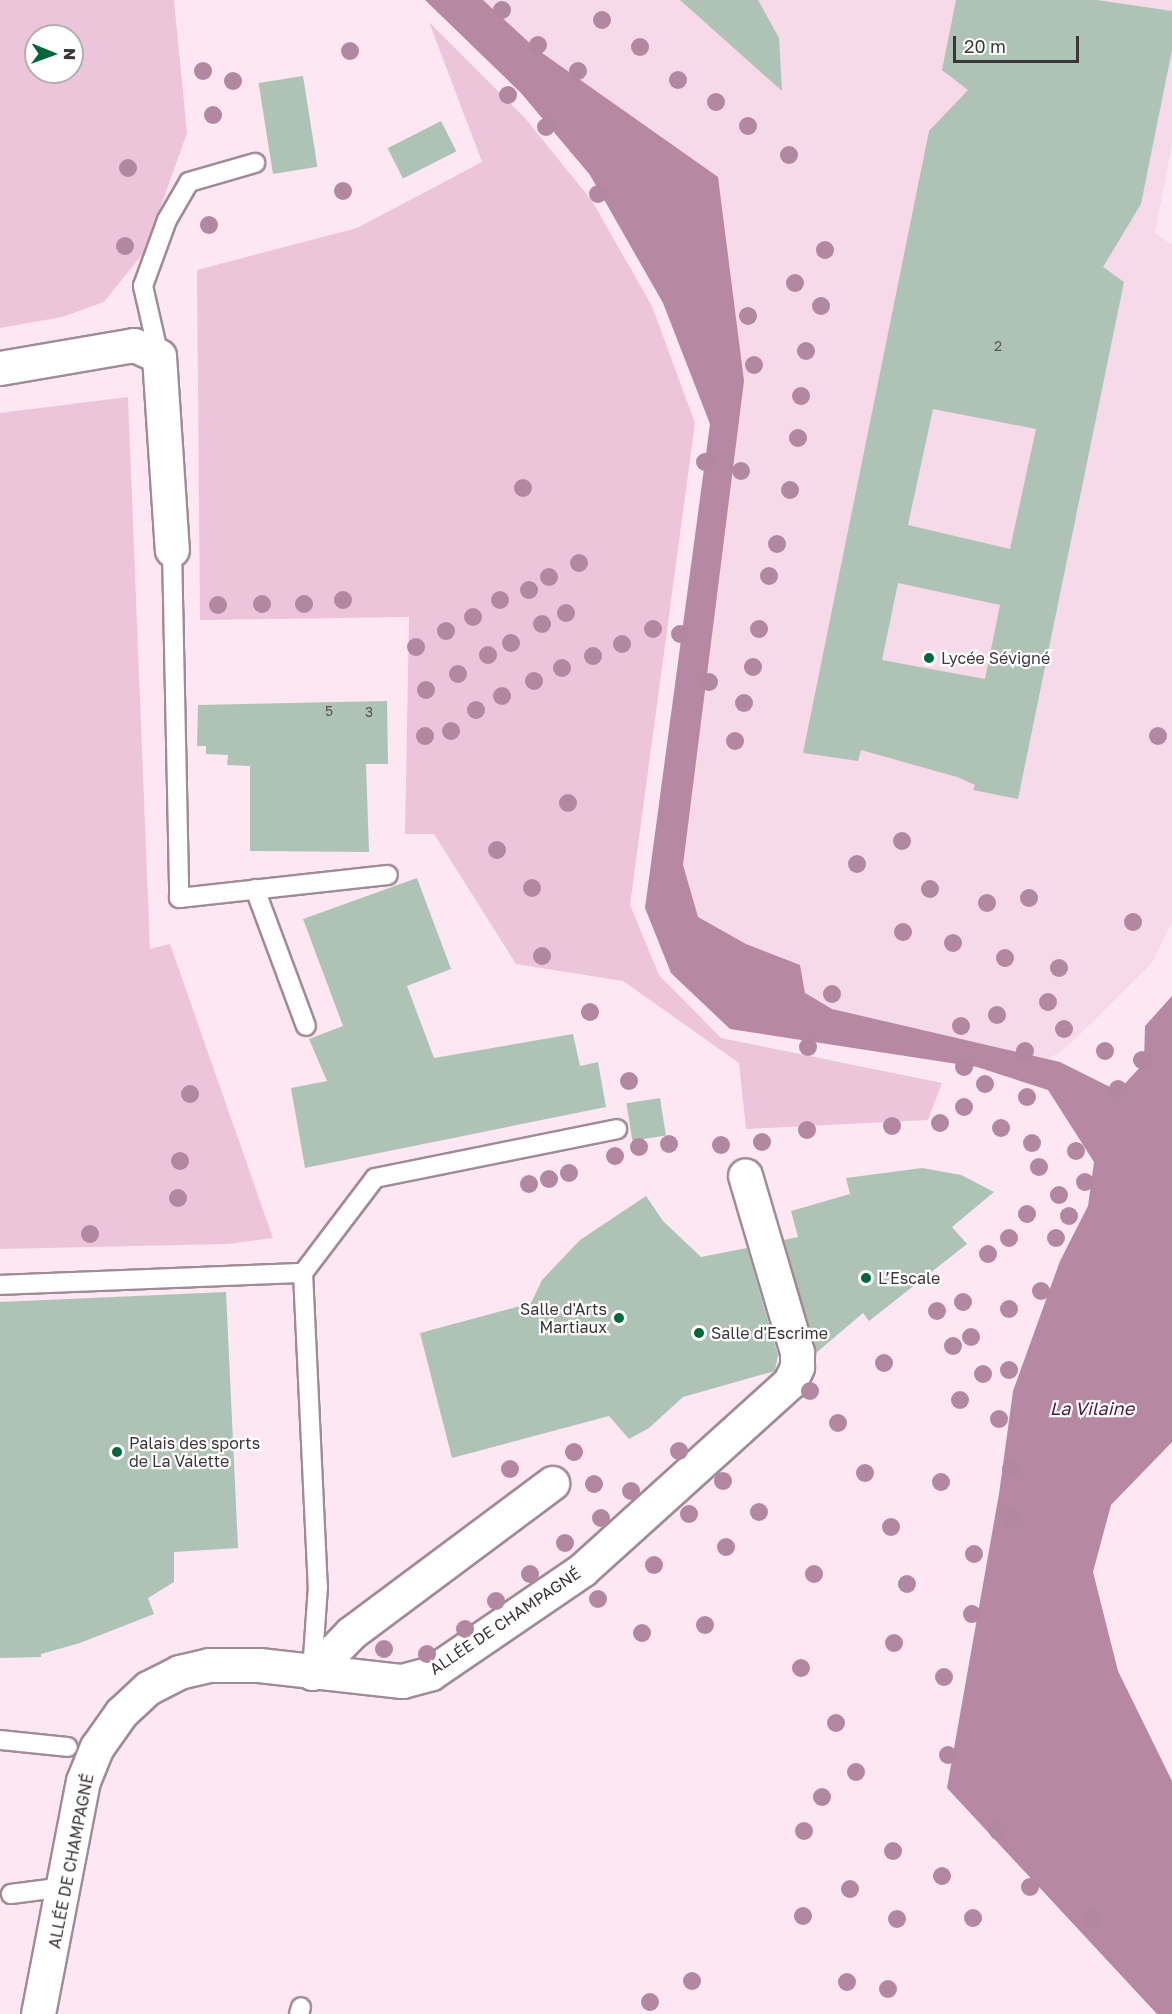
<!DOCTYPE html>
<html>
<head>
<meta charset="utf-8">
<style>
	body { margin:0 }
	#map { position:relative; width:1172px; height:2014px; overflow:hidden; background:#fde7f2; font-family:"Golos Text",sans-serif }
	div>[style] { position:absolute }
	.built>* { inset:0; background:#f6dae9 }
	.green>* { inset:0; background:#ecc5da }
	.water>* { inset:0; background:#b788a2 }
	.building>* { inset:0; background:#afc2b6; transform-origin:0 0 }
	.roads { filter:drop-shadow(2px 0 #9f8c96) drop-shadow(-2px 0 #9f8c96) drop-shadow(0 2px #9f8c96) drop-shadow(0 -2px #9f8c96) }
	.lane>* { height:18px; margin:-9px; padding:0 9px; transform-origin:9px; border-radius:9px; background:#fff }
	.street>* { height:33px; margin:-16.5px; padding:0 16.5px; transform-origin:16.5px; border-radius:16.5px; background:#fff }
	.trees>* { width:18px; height:18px; margin:-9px; border-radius:50%; background:#b287a0 }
	.dots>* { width:16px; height:16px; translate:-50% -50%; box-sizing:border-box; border:3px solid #fff; border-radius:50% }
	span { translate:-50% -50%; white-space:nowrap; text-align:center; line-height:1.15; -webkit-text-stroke:4.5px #fff; paint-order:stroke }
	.number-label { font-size:14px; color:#5a5858 }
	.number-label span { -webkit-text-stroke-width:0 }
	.poi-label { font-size:16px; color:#3d3539 }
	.left { translate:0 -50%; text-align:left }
	.right { translate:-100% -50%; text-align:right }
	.street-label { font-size:16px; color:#3d3539 }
	.water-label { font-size:18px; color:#52193d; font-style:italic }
	.north { position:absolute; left:24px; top:24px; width:60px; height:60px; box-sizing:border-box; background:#fff; border:2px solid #b1aeb0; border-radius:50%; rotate:91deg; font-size:16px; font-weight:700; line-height:24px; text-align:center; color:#3d3539 }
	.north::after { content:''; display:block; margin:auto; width:21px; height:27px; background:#00673c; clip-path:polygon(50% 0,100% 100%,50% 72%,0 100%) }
	.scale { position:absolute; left:953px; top:36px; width:126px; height:27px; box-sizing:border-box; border:3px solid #3d3539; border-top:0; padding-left:8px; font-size:18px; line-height:21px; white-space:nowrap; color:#3d3539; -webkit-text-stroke:4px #fff; paint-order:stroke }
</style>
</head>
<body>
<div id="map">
	<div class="built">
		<div style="clip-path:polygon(467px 0,1172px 0,1172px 144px,1155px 233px,1172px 245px,1172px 922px,1152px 963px,1068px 1046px,1036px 1068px,746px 1004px,664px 931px,719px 416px,607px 153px)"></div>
	</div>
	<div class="green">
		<div style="clip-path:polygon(evenodd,0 0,174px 0,187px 133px,145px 251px,104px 302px,62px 317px,0 328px,0 0,36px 36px,72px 36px,72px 72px,36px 72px,36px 36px)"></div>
		<div style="clip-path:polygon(429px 22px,525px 118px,592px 201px,652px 306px,695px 423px,630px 905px,659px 975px,721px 1038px,942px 1083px,928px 1120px,746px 1129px,739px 1063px,623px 981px,516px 964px,434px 834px,405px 834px,409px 617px,200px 620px,197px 270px,357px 228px,482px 162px)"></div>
		<div style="clip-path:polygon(128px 397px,150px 949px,170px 944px,273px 1238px,227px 1244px,0 1249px,0 413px)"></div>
	</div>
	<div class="water">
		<div style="clip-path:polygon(425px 0,483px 0,535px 48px,718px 177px,744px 381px,683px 865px,698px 917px,746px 944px,800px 965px,805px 993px,832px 1009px,1060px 1062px,1118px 1091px,1144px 1063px,1145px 1026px,1172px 996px,1172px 1442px,1111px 1505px,1093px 1572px,1118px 1671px,1172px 1781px,1172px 2014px,1157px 2014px,947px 1788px,999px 1494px,1013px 1391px,1060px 1261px,1088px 1206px,1094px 1162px,1048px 1090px,977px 1067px,730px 1029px,671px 973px,645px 908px,710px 424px,663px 303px,590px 175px,521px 93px)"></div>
	</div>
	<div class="building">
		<div style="clip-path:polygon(680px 0,758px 0,779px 38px,782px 91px)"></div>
		<div style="clip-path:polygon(evenodd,956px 0,1097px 0,1172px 11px,1172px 50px,1141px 204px,1103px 267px,1124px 282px,1018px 799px,973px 790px,975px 785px,957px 777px,861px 750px,858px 761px,803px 753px,929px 131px,968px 90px,942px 70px,956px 0,933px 409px,1036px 429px,1010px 549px,908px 525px,933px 409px,956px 0,898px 583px,1000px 605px,985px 679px,882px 660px,898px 583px)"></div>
		<div style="left:303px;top:76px;width:92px;height:45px;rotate:81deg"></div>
		<div style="left:441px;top:121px;width:34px;height:60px;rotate:63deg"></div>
		<div style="clip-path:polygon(387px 701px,388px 764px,366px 764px,369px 852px,250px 851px,250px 766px,227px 765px,228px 755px,206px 754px,206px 746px,197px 746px,198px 705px)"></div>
		<div style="clip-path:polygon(417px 878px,451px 969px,407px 986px,434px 1058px,573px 1034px,580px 1066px,598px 1062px,606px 1107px,305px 1168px,291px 1088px,327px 1081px,309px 1039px,343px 1026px,303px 919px)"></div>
		<div style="left:660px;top:1098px;width:38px;height:34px;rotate:81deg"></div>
		<div style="clip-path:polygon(922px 1168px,961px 1175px,994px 1192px,952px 1227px,967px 1244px,869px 1321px,863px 1313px,816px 1353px,784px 1240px,798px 1237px,791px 1211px,850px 1194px,846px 1178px)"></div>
		<div style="clip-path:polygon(646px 1196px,663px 1221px,701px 1257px,747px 1248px,778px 1355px,775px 1371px,683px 1397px,649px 1428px,629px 1439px,609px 1416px,452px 1458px,420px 1333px,531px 1303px,542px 1280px,580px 1240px)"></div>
		<div style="clip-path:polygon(226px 1292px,238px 1548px,174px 1552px,174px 1582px,148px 1598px,154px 1614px,80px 1643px,41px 1654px,41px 1657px,0 1658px,0 1302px)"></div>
	</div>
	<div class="roads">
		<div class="lane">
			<div style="left:159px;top:356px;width:72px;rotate:-102.9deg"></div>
			<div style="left:143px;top:286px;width:70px;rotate:-70deg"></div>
			<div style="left:167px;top:220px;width:44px;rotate:-59.9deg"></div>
			<div style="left:189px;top:182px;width:69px;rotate:-16.1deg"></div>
			<div style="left:172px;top:550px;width:348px;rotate:88.8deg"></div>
			<div style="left:179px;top:898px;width:210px;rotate:-6.3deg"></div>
			<div style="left:255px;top:889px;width:146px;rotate:69.6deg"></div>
			<div style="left:303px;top:1273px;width:119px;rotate:-52.8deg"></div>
			<div style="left:375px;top:1178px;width:247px;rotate:-11.4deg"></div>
			<div style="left:0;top:1285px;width:303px;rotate:-2.3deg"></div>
			<div style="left:303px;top:1273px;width:313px;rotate:87.3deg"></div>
			<div style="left:318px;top:1586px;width:85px;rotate:94deg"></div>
			<div style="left:0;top:1740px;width:68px;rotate:5.9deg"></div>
			<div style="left:11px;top:1894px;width:54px;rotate:-7.4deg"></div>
			<div style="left:299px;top:2014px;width:7px;rotate:-74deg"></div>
		</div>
		<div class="street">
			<div style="left:0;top:368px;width:136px;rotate:-9.7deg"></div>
			<div style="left:134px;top:345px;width:27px;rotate:24deg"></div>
			<div style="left:159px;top:356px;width:194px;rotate:86.2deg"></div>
			<div style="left:312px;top:1673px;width:56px;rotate:-45.7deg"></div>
			<div style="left:351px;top:1633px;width:251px;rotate:-36.7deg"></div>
			<div style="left:38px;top:2014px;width:237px;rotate:-79.1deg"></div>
			<div style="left:83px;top:1781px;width:37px;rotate:-68deg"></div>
			<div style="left:97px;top:1747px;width:42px;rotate:-54.8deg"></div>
			<div style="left:121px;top:1713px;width:37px;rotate:-43deg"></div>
			<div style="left:148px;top:1688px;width:35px;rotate:-27deg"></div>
			<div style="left:179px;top:1672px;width:31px;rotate:-13deg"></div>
			<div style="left:209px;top:1665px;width:50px"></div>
			<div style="left:259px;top:1665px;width:144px;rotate:6.4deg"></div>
			<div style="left:402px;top:1681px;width:30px;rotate:-15deg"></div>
			<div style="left:431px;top:1673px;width:183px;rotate:-34.3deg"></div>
			<div style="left:582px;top:1570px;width:280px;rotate:-42.1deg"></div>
			<div style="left:790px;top:1382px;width:17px;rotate:-65deg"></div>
			<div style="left:797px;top:1367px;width:15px;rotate:-90deg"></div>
			<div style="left:797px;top:1352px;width:184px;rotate:-106.4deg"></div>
		</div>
	</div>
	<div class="trees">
		<div style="left:502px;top:10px"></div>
		<div style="left:602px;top:20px"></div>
		<div style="left:538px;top:45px"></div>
		<div style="left:640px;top:47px"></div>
		<div style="left:350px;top:51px"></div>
		<div style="left:203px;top:71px"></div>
		<div style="left:578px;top:71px"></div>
		<div style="left:678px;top:80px"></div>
		<div style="left:233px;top:81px"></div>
		<div style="left:508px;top:95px"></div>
		<div style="left:716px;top:102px"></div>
		<div style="left:213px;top:115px"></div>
		<div style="left:748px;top:126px"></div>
		<div style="left:546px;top:127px"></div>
		<div style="left:789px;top:155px"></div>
		<div style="left:128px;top:168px"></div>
		<div style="left:343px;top:191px"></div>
		<div style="left:598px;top:194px"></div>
		<div style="left:209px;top:225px"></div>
		<div style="left:125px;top:246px"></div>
		<div style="left:825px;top:250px"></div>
		<div style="left:795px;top:283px"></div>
		<div style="left:821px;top:306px"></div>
		<div style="left:748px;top:316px"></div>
		<div style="left:806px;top:351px"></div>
		<div style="left:754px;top:365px"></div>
		<div style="left:801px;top:396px"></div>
		<div style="left:798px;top:438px"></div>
		<div style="left:705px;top:462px"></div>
		<div style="left:741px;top:471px"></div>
		<div style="left:523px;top:488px"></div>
		<div style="left:790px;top:490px"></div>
		<div style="left:777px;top:544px"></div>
		<div style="left:579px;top:563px"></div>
		<div style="left:769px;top:576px"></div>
		<div style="left:549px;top:577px"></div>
		<div style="left:529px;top:590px"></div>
		<div style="left:343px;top:600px"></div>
		<div style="left:500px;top:600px"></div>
		<div style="left:262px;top:604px"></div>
		<div style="left:304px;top:604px"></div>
		<div style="left:218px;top:605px"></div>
		<div style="left:566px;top:613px"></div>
		<div style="left:473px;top:617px"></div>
		<div style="left:542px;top:624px"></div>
		<div style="left:653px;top:629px"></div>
		<div style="left:759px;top:629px"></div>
		<div style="left:446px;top:631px"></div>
		<div style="left:680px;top:634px"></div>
		<div style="left:511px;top:643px"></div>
		<div style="left:622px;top:644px"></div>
		<div style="left:416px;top:647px"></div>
		<div style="left:488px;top:655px"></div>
		<div style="left:593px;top:656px"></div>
		<div style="left:753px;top:667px"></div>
		<div style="left:562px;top:668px"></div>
		<div style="left:458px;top:674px"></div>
		<div style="left:534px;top:681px"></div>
		<div style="left:709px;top:682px"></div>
		<div style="left:426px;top:690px"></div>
		<div style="left:502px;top:696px"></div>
		<div style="left:744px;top:703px"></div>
		<div style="left:476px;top:710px"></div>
		<div style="left:451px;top:731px"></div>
		<div style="left:425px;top:736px"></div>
		<div style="left:1158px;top:736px"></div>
		<div style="left:735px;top:741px"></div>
		<div style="left:568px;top:803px"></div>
		<div style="left:902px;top:841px"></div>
		<div style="left:497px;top:850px"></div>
		<div style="left:857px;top:864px"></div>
		<div style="left:532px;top:888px"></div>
		<div style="left:930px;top:889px"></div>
		<div style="left:1029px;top:898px"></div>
		<div style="left:987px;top:903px"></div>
		<div style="left:1133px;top:922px"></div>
		<div style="left:903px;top:932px"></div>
		<div style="left:953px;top:943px"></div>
		<div style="left:542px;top:956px"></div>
		<div style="left:1005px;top:958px"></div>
		<div style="left:1059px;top:968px"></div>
		<div style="left:832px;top:994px"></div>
		<div style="left:1048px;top:1002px"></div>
		<div style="left:590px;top:1012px"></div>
		<div style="left:997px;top:1015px"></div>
		<div style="left:961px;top:1026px"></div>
		<div style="left:1064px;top:1029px"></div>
		<div style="left:808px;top:1047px"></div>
		<div style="left:1025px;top:1051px"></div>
		<div style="left:1105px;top:1051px"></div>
		<div style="left:1142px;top:1060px"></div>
		<div style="left:964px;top:1067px"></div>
		<div style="left:629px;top:1081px"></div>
		<div style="left:985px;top:1084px"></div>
		<div style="left:1118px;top:1089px"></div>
		<div style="left:190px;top:1094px"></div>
		<div style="left:1027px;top:1097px"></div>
		<div style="left:964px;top:1107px"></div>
		<div style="left:940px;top:1123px"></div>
		<div style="left:892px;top:1126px"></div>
		<div style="left:1001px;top:1128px"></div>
		<div style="left:807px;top:1130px"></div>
		<div style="left:762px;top:1142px"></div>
		<div style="left:1032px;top:1143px"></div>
		<div style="left:669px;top:1144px"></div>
		<div style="left:721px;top:1145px"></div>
		<div style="left:639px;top:1147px"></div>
		<div style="left:1076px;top:1151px"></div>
		<div style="left:615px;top:1156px"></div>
		<div style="left:180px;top:1161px"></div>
		<div style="left:1039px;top:1167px"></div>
		<div style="left:569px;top:1173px"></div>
		<div style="left:549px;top:1179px"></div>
		<div style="left:1085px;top:1182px"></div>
		<div style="left:529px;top:1184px"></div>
		<div style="left:1059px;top:1195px"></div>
		<div style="left:178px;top:1198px"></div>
		<div style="left:1027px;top:1214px"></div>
		<div style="left:1069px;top:1216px"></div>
		<div style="left:90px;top:1234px"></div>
		<div style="left:1009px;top:1238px"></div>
		<div style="left:1056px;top:1238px"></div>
		<div style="left:988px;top:1254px"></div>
		<div style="left:1041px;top:1291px"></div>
		<div style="left:963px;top:1302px"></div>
		<div style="left:1009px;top:1309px"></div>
		<div style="left:937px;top:1311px"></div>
		<div style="left:971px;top:1337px"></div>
		<div style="left:953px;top:1346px"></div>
		<div style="left:884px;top:1363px"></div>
		<div style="left:1009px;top:1370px"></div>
		<div style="left:983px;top:1374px"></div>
		<div style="left:810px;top:1391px"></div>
		<div style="left:960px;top:1400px"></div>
		<div style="left:999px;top:1419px"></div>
		<div style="left:838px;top:1423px"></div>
		<div style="left:679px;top:1451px"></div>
		<div style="left:574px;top:1452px"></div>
		<div style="left:510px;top:1469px"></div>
		<div style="left:1011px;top:1469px"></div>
		<div style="left:865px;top:1473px"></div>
		<div style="left:723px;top:1481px"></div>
		<div style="left:941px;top:1482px"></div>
		<div style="left:594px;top:1484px"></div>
		<div style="left:631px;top:1491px"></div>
		<div style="left:759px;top:1512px"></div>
		<div style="left:689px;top:1514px"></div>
		<div style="left:601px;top:1518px"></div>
		<div style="left:1010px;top:1518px"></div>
		<div style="left:891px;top:1527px"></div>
		<div style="left:565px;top:1543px"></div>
		<div style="left:726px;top:1547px"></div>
		<div style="left:974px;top:1554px"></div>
		<div style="left:654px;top:1565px"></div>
		<div style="left:530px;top:1574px"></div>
		<div style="left:814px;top:1574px"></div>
		<div style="left:907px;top:1584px"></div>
		<div style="left:598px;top:1599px"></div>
		<div style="left:496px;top:1601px"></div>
		<div style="left:972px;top:1614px"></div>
		<div style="left:705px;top:1625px"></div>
		<div style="left:465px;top:1629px"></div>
		<div style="left:642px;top:1633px"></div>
		<div style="left:894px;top:1643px"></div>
		<div style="left:384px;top:1649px"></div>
		<div style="left:427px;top:1654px"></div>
		<div style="left:801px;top:1668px"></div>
		<div style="left:944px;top:1677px"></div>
		<div style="left:836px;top:1723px"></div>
		<div style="left:948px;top:1755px"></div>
		<div style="left:856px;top:1772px"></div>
		<div style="left:822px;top:1797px"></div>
		<div style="left:804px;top:1831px"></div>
		<div style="left:998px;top:1831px"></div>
		<div style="left:893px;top:1851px"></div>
		<div style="left:942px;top:1876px"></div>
		<div style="left:1030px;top:1887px"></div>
		<div style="left:850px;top:1889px"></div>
		<div style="left:803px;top:1916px"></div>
		<div style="left:973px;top:1918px"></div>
		<div style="left:897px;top:1919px"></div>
		<div style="left:1091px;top:1919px"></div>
		<div style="left:692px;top:1981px"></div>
		<div style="left:847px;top:1982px"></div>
		<div style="left:888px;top:1989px"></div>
		<div style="left:650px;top:2002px"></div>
	</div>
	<div class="dots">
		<div style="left:929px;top:658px;background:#00673c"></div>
		<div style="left:866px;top:1278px;background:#00673c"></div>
		<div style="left:619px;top:1318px;background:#00673c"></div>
		<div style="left:699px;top:1333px;background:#00673c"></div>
		<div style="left:117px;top:1452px;background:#00673c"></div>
	</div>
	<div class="number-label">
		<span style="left:998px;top:346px">2</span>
		<span style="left:329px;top:711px">5</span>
		<span style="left:369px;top:712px">3</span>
	</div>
	<div class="poi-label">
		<span class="left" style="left:941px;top:658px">Lycée Sévigné</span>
		<span class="left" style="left:878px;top:1278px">L’Escale</span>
		<span class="right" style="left:607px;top:1318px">Salle d'Arts<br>Martiaux</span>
		<span class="left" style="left:711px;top:1333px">Salle d'Escrime</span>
		<span class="left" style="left:129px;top:1452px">Palais des sports<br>de La Valette</span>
	</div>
	<div class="street-label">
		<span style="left:505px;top:1621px;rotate:-34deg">ALLÉE DE CHAMPAGNÉ</span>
		<span style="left:71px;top:1861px;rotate:-79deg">ALLÉE DE CHAMPAGNÉ</span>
	</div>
	<div class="water-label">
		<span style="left:1092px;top:1408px">La Vilaine</span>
	</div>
	<div class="north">N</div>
	<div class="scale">20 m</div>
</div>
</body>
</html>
